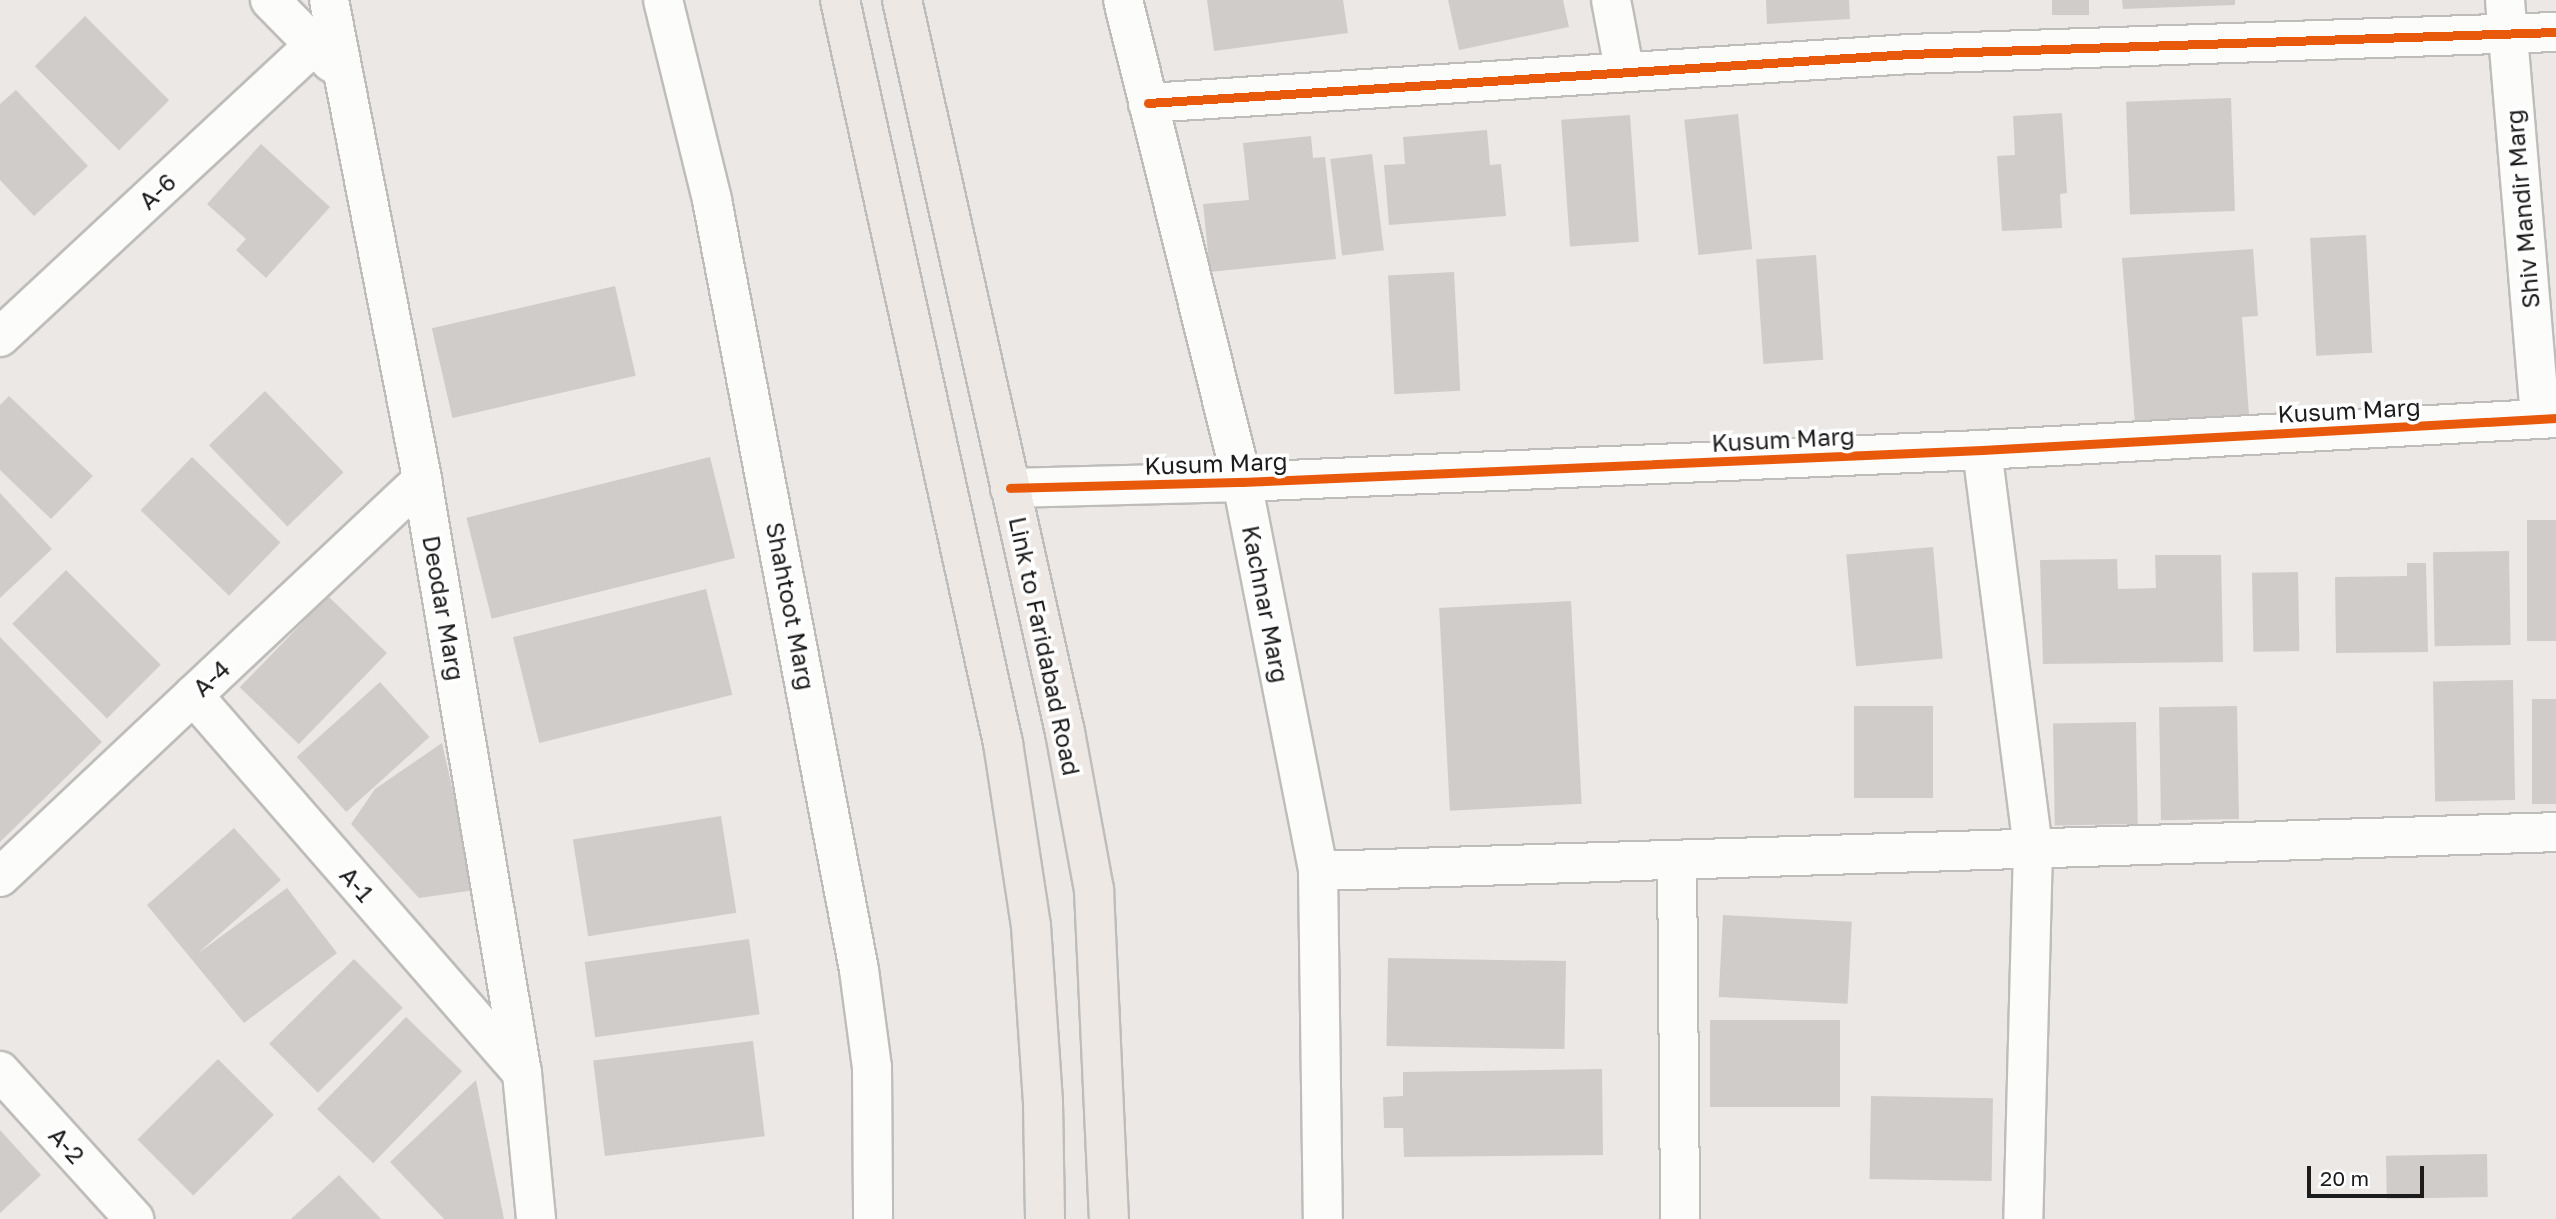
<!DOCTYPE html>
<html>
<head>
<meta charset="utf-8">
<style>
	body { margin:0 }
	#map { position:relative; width:2556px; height:1219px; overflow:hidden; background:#ebe8e5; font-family:"Golos Text",sans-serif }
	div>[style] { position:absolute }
	.building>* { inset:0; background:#d0ccca; transform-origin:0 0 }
	.roads { filter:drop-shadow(2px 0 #bebdbb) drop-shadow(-2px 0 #bebdbb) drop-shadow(0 2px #bebdbb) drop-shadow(0 -2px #bebdbb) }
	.minor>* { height:38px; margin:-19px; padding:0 19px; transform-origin:19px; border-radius:19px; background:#fcfcfb }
	.major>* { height:38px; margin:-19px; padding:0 19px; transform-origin:19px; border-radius:19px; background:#eee8e4 }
	.cycleway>* { height:9px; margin:-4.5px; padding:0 4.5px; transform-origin:4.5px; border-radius:4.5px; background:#e8590c }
	span { translate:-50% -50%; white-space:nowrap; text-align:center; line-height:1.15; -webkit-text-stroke:7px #fff; paint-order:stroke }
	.street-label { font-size:24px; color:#1c1c1c }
	.scale { position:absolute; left:2307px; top:1166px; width:117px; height:32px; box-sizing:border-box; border:4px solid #1c1c1c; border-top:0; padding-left:9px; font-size:21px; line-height:24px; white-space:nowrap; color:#1c1c1c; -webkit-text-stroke:5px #fff; paint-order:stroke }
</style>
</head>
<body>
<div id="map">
	<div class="building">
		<div style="clip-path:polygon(1207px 0,1343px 0,1348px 33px,1214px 51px)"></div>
		<div style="clip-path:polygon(1448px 0,1563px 0,1569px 27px,1459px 50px)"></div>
		<div style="clip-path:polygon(1766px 0,1849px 0,1850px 19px,1767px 24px)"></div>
		<div style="left:2052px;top:0;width:37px;height:15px"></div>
		<div style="clip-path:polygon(2122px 0,2235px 0,2235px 5px,2123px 9px)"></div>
		<div style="left:85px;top:16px;width:119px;height:71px;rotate:45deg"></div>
		<div style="clip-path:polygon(16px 90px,88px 166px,34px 216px,0 180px,0 104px)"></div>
		<div style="left:2231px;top:98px;width:113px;height:105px;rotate:88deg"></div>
		<div style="clip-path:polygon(2062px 113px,2067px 193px,2060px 194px,2062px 228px,2002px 231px,1997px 156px,2015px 155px,2013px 116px)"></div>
		<div style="left:1738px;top:114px;width:136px;height:54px;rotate:84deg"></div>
		<div style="left:1630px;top:115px;width:127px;height:69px;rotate:86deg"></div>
		<div style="clip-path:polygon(1487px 130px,1490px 165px,1501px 164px,1506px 216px,1389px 225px,1384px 165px,1405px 164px,1403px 137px)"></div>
		<div style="clip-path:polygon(1311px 136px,1313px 158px,1325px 157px,1336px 259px,1210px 272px,1203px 204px,1249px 200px,1243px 143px)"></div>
		<div style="clip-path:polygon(261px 144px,330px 207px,266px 278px,236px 250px,246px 239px,207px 204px)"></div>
		<div style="left:1372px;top:154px;width:97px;height:42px;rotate:83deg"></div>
		<div style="left:2366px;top:235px;width:118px;height:56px;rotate:87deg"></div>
		<div style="clip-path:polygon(2253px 249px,2258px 316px,2242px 317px,2249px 415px,2135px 423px,2122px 258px)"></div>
		<div style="left:1816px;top:255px;width:105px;height:60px;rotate:86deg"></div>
		<div style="left:1454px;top:272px;width:119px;height:66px;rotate:87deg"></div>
		<div style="left:615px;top:286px;width:92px;height:188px;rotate:77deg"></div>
		<div style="left:265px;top:391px;width:113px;height:78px;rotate:46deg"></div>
		<div style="clip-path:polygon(9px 396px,93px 476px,51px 519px,0 470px,0 405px)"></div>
		<div style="left:192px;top:457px;width:123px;height:74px;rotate:44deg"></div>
		<div style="left:710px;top:457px;width:104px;height:251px;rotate:76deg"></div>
		<div style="clip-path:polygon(0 493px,52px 549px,0 598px)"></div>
		<div style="left:2556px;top:520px;width:121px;height:29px;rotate:90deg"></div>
		<div style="left:1933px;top:547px;width:112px;height:87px;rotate:85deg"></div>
		<div style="left:2509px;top:551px;width:94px;height:76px;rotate:89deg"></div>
		<div style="clip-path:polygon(2155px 555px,2221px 555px,2223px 662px,2043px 664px,2040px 560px,2117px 559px,2118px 589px,2156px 588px)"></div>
		<div style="clip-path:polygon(2407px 563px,2426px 563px,2428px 652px,2336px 653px,2335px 577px,2407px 576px)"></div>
		<div style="left:66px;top:570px;width:134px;height:76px;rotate:45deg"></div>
		<div style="left:2298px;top:572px;width:79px;height:46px;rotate:89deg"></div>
		<div style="left:706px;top:589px;width:109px;height:199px;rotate:76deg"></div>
		<div style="left:328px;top:596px;width:82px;height:127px;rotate:44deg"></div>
		<div style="left:1571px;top:601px;width:203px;height:132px;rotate:87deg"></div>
		<div style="clip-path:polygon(0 637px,102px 742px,0 842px)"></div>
		<div style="left:2513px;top:680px;width:120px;height:80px;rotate:89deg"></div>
		<div style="left:380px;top:682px;width:74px;height:112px;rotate:48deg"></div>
		<div style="left:2532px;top:699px;width:24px;height:105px"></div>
		<div style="left:1854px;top:706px;width:79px;height:92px"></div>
		<div style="left:2237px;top:706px;width:113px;height:78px;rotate:89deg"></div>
		<div style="left:2136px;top:722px;width:102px;height:83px;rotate:89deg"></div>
		<div style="clip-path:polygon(442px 743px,475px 890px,419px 898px,351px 824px,375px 789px)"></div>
		<div style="left:721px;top:816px;width:98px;height:150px;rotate:81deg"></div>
		<div style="clip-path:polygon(234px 828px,281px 880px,197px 954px,287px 888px,337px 953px,244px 1023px,147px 905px)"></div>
		<div style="left:1723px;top:915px;width:129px;height:82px;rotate:3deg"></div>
		<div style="left:749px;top:939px;width:76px;height:166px;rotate:82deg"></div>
		<div style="left:1388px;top:958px;width:178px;height:88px;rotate:1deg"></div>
		<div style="left:354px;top:959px;width:69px;height:120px;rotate:45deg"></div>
		<div style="left:406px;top:1017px;width:78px;height:128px;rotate:44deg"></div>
		<div style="left:1710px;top:1020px;width:130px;height:87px"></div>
		<div style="left:753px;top:1041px;width:96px;height:161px;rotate:83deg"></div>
		<div style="left:218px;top:1059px;width:79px;height:114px;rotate:45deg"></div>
		<div style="clip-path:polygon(1602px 1069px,1603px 1155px,1404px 1157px,1403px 1128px,1384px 1128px,1383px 1097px,1403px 1096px,1403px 1072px)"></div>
		<div style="clip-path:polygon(476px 1080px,504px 1219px,444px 1219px,390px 1162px)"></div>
		<div style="left:1871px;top:1096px;width:122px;height:83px;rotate:1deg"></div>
		<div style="clip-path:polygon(0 1130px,41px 1175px,0 1213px)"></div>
		<div style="left:2487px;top:1154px;width:43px;height:101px;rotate:89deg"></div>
		<div style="clip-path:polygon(339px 1175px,381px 1219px,291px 1219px)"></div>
	</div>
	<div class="roads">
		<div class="minor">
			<div style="left:270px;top:0;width:88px;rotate:45.5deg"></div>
			<div style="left:329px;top:0;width:489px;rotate:79deg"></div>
			<div style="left:422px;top:480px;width:601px;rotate:80.43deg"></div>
			<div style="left:522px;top:1073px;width:147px;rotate:84.5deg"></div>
			<div style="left:663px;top:0;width:206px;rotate:76.2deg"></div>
			<div style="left:712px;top:200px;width:784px;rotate:79.19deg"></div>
			<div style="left:859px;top:970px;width:98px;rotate:82.4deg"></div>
			<div style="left:872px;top:1067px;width:152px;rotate:89.6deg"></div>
			<div style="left:1123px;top:0;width:496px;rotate:76.1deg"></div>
			<div style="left:1242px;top:482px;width:396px;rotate:78.9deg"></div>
			<div style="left:1318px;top:871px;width:348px;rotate:89.2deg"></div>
			<div style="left:1611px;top:0;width:70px;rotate:79.3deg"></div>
			<div style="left:2505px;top:0;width:419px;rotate:85.2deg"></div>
			<div style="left:1148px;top:103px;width:763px;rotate:-3.68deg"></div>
			<div style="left:1909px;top:54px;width:647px;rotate:-1.95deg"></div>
			<div style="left:0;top:337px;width:429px;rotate:-42.9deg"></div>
			<div style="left:1982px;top:450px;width:402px;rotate:82.7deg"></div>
			<div style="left:2033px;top:849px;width:370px;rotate:91.5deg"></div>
			<div style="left:1010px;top:488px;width:232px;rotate:-1.5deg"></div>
			<div style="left:1242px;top:482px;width:741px;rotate:-2.48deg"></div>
			<div style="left:1982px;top:450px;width:575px;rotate:-3.19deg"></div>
			<div style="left:193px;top:695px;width:501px;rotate:48.96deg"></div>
			<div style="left:1677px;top:860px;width:359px;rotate:89.5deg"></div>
			<div style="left:1318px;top:871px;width:1239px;rotate:-1.8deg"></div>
			<div style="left:0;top:877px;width:579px;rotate:-43.25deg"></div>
			<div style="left:0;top:1071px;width:200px;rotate:47.8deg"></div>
		</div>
		<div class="major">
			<div style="left:840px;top:0;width:761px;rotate:77.63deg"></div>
			<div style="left:1003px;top:743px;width:185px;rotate:81.3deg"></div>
			<div style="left:1031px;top:926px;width:177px;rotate:86.1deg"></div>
			<div style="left:1043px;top:1103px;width:116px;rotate:89deg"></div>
			<div style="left:902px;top:0;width:750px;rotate:77.45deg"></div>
			<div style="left:1065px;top:732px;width:161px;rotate:79.6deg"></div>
			<div style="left:1094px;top:890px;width:329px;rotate:87.4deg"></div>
		</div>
	</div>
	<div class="cycleway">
		<div style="left:1148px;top:103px;width:763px;rotate:-3.68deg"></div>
		<div style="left:1909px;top:54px;width:647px;rotate:-1.95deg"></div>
		<div style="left:1010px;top:488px;width:232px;rotate:-1.5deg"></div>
		<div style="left:1242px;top:482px;width:741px;rotate:-2.48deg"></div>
		<div style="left:1982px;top:450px;width:575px;rotate:-3.19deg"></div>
	</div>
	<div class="street-label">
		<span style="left:157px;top:191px;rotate:-43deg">A-6</span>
		<span style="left:2522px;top:209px;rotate:-95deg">Shiv Mandir Marg</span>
		<span style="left:2349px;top:410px;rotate:-3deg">Kusum Marg</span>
		<span style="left:1783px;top:439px;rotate:-3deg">Kusum Marg</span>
		<span style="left:1216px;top:463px;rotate:-2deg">Kusum Marg</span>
		<span style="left:1266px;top:604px;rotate:79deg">Kachnar Marg</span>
		<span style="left:791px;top:606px;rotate:79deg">Shahtoot Marg</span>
		<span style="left:444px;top:608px;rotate:80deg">Deodar Marg</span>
		<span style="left:1045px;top:646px;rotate:78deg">Link to Faridabad Road</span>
		<span style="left:211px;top:678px;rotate:-43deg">A-4</span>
		<span style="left:357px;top:884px;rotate:49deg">A-1</span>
		<span style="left:67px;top:1145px;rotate:48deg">A-2</span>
	</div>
	<div class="scale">20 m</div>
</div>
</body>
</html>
